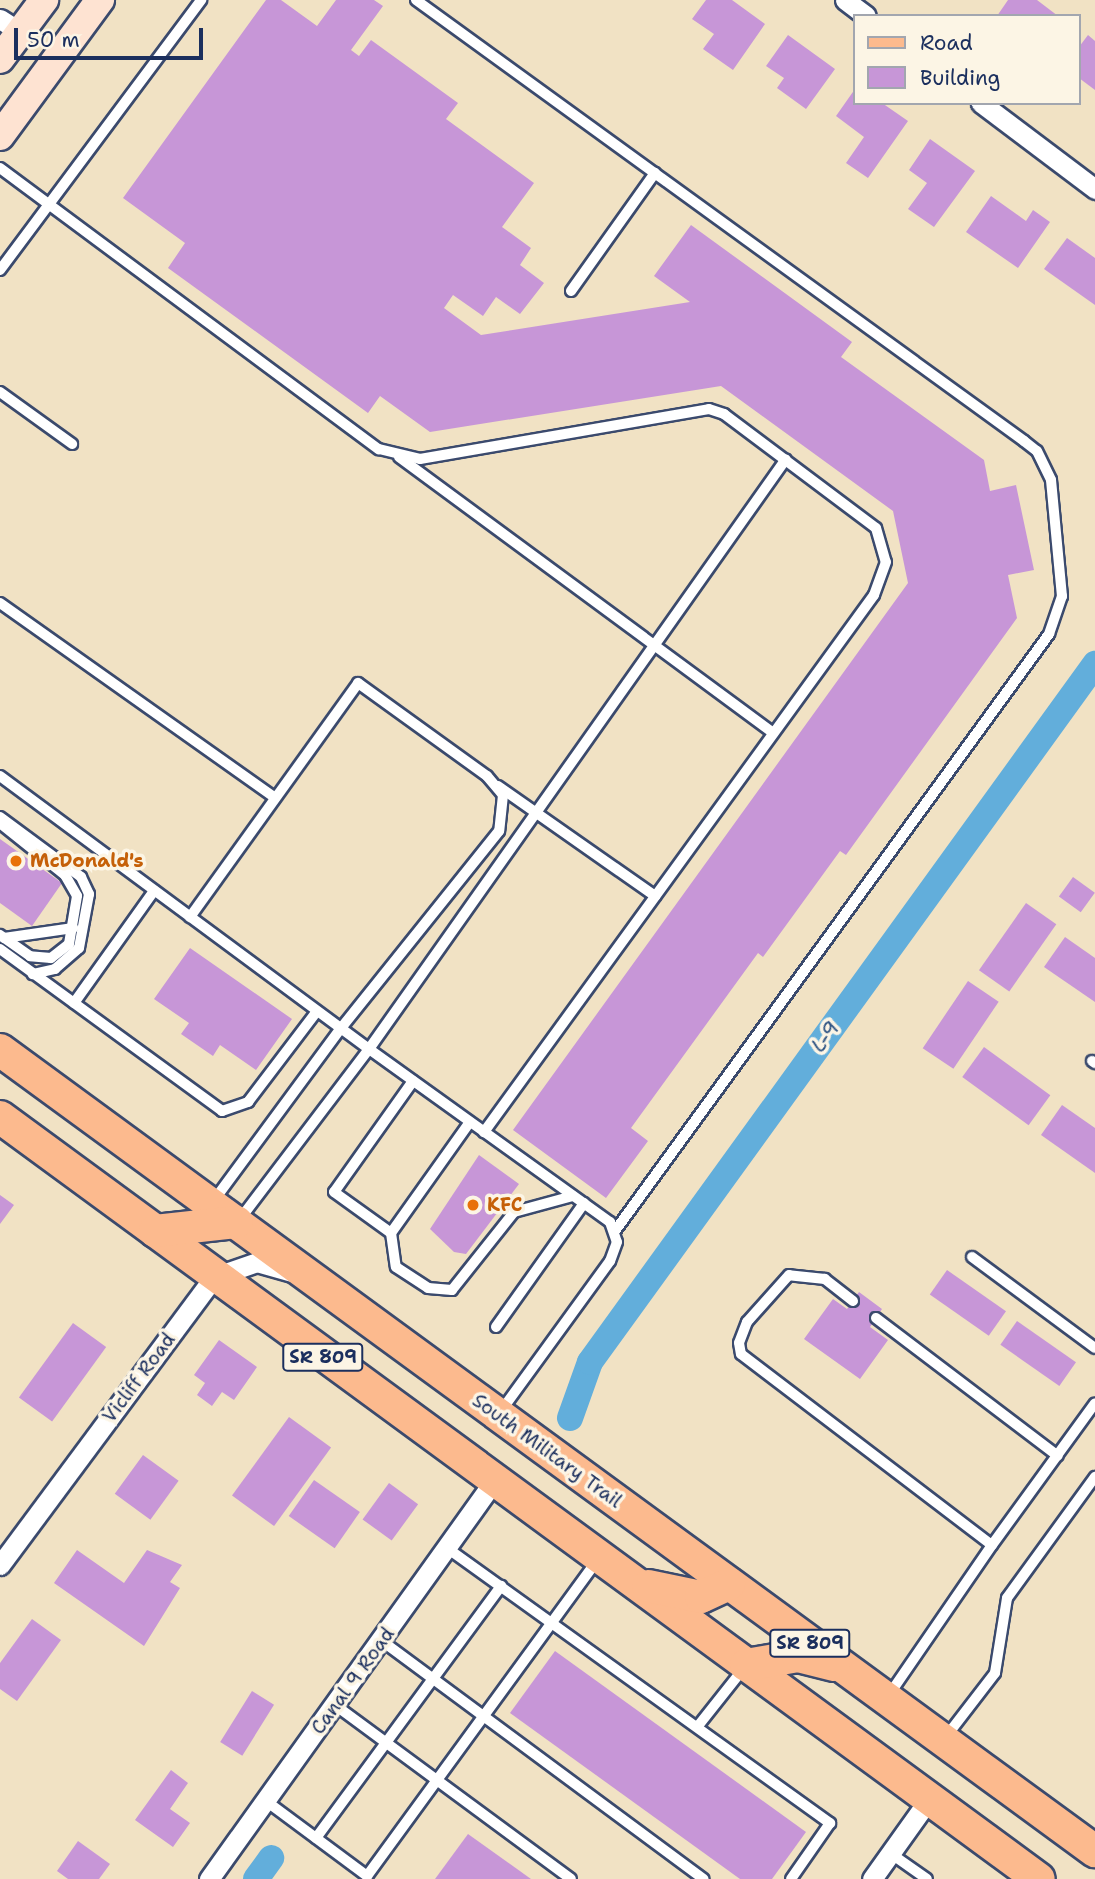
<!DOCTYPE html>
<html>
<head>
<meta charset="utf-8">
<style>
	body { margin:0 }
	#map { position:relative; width:1095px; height:1879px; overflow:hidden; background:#f1e2c4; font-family:"Shantell Sans",sans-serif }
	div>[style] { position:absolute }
	.canal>* { height:26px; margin:-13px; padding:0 13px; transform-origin:13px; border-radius:13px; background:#62aedb }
	.building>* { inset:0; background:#c796d7; transform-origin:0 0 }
	.roads { filter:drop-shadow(2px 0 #3b4a6d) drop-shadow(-2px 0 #3b4a6d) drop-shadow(0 2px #3b4a6d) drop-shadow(0 -2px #3b4a6d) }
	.lane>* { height:10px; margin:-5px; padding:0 5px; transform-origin:5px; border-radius:5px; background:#fff }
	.street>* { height:19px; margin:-9.5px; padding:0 9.5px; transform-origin:9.5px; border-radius:9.5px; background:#fff }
	.secondary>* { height:28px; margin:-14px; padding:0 14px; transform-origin:14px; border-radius:14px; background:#fee3d2 }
	.primary>* { height:32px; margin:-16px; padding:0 16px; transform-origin:16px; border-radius:16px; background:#fcba8e }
	.dots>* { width:19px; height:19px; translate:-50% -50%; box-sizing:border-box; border:4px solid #fcf5e5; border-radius:50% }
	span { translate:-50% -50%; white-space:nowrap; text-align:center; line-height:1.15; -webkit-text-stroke:7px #fcf5e5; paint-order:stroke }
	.shield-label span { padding:2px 5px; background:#fcf5e5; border:2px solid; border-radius:5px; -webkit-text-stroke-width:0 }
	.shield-label { font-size:18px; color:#1b2f5e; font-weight:700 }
	.food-label { font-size:19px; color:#c56008; font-weight:700 }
	.left { translate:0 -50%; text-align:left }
	.street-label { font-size:19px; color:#1b2f5e }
	.water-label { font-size:21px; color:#305584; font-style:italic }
	.legend { position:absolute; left:853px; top:14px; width:228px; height:91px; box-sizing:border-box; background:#fcf5e5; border:2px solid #a2a6af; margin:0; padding:9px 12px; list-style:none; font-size:21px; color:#1b2f5e }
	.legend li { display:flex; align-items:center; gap:14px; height:35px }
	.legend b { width:35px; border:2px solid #a2a6af }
	.scale { position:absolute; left:14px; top:28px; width:189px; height:32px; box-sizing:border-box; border:4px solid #1b2f5e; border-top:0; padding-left:9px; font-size:21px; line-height:24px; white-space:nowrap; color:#1b2f5e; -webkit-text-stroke:5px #fcf5e5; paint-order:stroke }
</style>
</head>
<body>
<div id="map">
	<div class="canal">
		<div style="left:570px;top:1418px;width:59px;rotate:-70.3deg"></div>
		<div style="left:590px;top:1362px;width:862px;rotate:-54.11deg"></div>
		<div style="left:256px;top:1879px;width:26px;rotate:-54deg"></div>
	</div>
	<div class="building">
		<div style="clip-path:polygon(266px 0,281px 0,317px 26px,336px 0,374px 0,383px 6px,351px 50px,359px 56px,371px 40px,458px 103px,446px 119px,534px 183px,502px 227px,531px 248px,520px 265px,544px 283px,520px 314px,496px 297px,483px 316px,453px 295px,444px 308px,481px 335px,690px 302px,654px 276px,691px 225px,852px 342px,841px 357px,984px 460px,990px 491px,1016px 485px,1034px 570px,1008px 575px,1017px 618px,846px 855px,840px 851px,763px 957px,758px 953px,631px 1128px,648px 1141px,606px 1198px,513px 1130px,908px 583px,893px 511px,721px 386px,430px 432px,380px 396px,368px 413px,168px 268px,185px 243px,123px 198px)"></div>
		<div style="clip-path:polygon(706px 0,732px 0,765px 24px,733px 70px,703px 49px,714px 34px,692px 19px)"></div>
		<div style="clip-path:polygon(1008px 0,1037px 0,1058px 16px,997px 16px)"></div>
		<div style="clip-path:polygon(788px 35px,835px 69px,806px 109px,777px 88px,784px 78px,766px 66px)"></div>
		<div style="clip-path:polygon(1088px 35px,1095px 41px,1095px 90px,1079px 78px,1079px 47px)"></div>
		<div style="clip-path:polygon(855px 89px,855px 103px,882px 103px,908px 121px,868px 178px,846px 163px,864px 137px,836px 116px)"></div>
		<div style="clip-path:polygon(930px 139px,975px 171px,934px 227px,908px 209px,927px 183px,909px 170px)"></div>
		<div style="clip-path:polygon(991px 196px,1026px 221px,1033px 210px,1050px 222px,1018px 268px,966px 232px)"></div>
		<div style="clip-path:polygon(1067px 238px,1095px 258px,1095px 305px,1044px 269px)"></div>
		<div style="clip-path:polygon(0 839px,62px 883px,32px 926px,0 903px)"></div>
		<div style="left:1073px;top:877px;width:27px;height:24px;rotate:36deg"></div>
		<div style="left:1026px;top:903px;width:37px;height:82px;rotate:35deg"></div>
		<div style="clip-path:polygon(1065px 937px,1095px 958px,1095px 1002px,1044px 967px)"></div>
		<div style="clip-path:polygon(190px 948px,292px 1019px,256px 1070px,220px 1045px,213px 1056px,181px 1034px,189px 1023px,154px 999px)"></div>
		<div style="left:968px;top:981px;width:37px;height:81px;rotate:34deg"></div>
		<div style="left:984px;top:1047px;width:82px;height:37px;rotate:36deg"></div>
		<div style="clip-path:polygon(1062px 1105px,1095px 1128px,1095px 1173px,1041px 1135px)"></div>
		<div style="clip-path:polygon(479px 1155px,519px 1184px,466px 1254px,454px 1252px,430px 1229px)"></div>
		<div style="clip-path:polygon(0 1195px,14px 1205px,0 1224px)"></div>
		<div style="left:947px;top:1270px;width:72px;height:30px;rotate:35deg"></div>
		<div style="clip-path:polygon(859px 1292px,882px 1309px,870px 1327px,888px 1340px,860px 1379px,804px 1339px,833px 1299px,847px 1309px)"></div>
		<div style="left:1017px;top:1321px;width:72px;height:29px;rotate:35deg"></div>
		<div style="left:73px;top:1323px;width:41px;height:92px;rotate:36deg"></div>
		<div style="clip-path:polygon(219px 1340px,257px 1367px,234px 1400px,222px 1392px,212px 1406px,197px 1395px,205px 1383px,194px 1375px)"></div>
		<div style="left:289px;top:1417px;width:52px;height:97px;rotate:36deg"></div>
		<div style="left:143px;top:1455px;width:44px;height:48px;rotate:36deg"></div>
		<div style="left:314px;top:1480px;width:56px;height:44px;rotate:35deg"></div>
		<div style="left:389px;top:1483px;width:36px;height:45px;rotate:36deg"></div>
		<div style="clip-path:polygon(77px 1550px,124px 1583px,147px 1550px,182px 1565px,170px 1582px,180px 1588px,144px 1646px,54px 1583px)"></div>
		<div style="clip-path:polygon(32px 1619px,61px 1640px,17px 1701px,0 1689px,0 1663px)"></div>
		<div style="clip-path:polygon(555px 1651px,806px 1832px,772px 1879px,740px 1879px,510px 1713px)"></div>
		<div style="left:252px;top:1691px;width:26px;height:60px;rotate:32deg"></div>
		<div style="clip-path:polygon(171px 1770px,188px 1783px,170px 1809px,190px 1823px,173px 1847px,135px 1820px)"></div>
		<div style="clip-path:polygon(468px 1834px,531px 1879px,435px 1879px)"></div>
		<div style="clip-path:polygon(78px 1841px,110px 1864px,99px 1879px,68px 1879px,57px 1871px)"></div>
	</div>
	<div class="roads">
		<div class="lane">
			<div style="left:416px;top:0;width:751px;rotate:35.95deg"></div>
			<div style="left:1024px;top:441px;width:16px;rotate:38deg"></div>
			<div style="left:1037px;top:451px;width:32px;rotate:64deg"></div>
			<div style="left:1051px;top:480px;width:117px;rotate:84.6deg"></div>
			<div style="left:1062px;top:596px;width:40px;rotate:108.9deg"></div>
			<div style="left:1049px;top:634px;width:738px;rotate:126.02deg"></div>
			<div style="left:0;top:168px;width:472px;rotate:36.6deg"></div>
			<div style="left:379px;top:449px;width:42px;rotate:13.7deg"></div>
			<div style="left:420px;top:459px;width:293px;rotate:-9.8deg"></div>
			<div style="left:709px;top:409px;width:16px;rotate:18deg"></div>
			<div style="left:724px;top:414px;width:190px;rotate:36.9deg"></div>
			<div style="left:876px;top:528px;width:35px;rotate:74deg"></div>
			<div style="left:886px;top:562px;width:35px;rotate:110deg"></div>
			<div style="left:874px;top:595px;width:664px;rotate:125.99deg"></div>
			<div style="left:0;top:270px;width:337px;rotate:-53.3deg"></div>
			<div style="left:571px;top:291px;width:145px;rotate:-54.6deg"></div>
			<div style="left:0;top:392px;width:89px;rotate:35.8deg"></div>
			<div style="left:399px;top:457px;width:465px;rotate:36.4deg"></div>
			<div style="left:0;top:603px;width:337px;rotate:35.3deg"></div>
			<div style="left:0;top:776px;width:459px;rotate:36.5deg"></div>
			<div style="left:369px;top:1049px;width:722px;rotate:-54.75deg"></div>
			<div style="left:498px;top:786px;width:192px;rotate:35deg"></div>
			<div style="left:0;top:817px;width:101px;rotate:36.5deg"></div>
			<div style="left:81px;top:877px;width:19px;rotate:65deg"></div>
			<div style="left:89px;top:894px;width:55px;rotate:100.5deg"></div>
			<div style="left:79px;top:948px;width:32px;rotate:139deg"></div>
			<div style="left:55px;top:969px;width:23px;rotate:167deg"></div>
			<div style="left:0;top:823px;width:83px;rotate:38.7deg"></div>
			<div style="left:65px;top:875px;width:24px;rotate:60deg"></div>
			<div style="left:77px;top:896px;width:49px;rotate:99.5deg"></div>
			<div style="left:69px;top:944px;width:23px;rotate:142deg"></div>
			<div style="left:51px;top:958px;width:21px;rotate:-175deg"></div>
			<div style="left:30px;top:956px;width:37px;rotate:-145deg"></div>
			<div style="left:190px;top:917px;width:288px;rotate:-54.3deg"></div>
			<div style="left:358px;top:683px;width:159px;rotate:35.8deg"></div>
			<div style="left:487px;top:776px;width:25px;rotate:50deg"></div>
			<div style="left:503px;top:795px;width:36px;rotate:96deg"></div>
			<div style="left:499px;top:831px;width:253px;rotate:128.7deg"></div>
			<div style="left:341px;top:1028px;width:214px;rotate:126.4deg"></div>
			<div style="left:4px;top:938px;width:70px;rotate:-8.2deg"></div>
			<div style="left:0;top:949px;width:275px;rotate:36.1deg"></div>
			<div style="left:222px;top:1111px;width:28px;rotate:-19deg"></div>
			<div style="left:248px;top:1102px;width:114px;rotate:-52.8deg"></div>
			<div style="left:74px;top:1003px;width:138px;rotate:-54.5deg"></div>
			<div style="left:1092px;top:1061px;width:4px;rotate:34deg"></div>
			<div style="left:413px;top:1081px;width:136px;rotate:125.4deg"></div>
			<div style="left:334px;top:1192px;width:70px;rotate:35.7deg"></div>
			<div style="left:391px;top:1233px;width:34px;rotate:82deg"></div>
			<div style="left:396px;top:1267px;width:38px;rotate:33deg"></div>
			<div style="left:428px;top:1288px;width:24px;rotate:5deg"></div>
			<div style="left:452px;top:1290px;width:100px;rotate:-51.5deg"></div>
			<div style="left:514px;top:1212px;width:61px;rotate:-15.2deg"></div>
			<div style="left:240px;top:1219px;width:213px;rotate:-52.8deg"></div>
			<div style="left:369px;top:1049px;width:297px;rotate:35.7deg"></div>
			<div style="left:610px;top:1222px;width:21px;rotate:71deg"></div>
			<div style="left:617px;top:1242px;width:20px;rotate:110deg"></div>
			<div style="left:610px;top:1261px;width:185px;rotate:126deg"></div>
			<div style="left:391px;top:1233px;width:136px;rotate:-54.6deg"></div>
			<div style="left:972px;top:1257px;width:153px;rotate:36.5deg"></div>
			<div style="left:853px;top:1301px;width:36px;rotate:-142deg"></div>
			<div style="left:825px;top:1279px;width:36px;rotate:-174deg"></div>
			<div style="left:789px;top:1275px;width:63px;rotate:131.8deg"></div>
			<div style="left:747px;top:1322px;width:22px;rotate:111deg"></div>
			<div style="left:739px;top:1343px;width:11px;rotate:80deg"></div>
			<div style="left:741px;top:1354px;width:315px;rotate:37.3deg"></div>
			<div style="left:992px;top:1545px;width:182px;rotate:124.5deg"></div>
			<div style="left:876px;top:1318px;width:228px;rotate:37.2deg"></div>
			<div style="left:496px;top:1327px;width:152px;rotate:-54.6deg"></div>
			<div style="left:992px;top:1545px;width:175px;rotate:-54deg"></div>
			<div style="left:447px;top:1548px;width:472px;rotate:35.7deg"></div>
			<div style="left:830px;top:1823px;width:68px;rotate:124.9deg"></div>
			<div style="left:382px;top:1641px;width:400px;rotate:36.5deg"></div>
			<div style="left:335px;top:1705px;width:293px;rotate:36.4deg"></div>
			<div style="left:698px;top:1726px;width:74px;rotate:-51.6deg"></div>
			<div style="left:945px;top:1738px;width:82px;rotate:-52.4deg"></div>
			<div style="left:995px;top:1673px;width:76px;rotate:-80.9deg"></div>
			<div style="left:1007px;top:1598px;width:150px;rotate:-54deg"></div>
			<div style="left:266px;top:1801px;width:126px;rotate:36.6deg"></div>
			<div style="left:367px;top:1876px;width:392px;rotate:-53.9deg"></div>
			<div style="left:316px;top:1838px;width:313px;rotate:-53.7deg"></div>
			<div style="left:890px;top:1853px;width:45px;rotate:35.1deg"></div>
		</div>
		<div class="street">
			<div style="left:845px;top:0;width:26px;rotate:37deg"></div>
			<div style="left:0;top:19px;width:24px;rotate:33deg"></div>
			<div style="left:981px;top:103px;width:143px;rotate:37deg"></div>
			<div style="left:0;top:1565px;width:359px;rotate:-53.4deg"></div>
			<div style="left:214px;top:1277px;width:46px;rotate:-19.2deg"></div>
			<div style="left:257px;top:1262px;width:35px;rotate:16deg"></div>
			<div style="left:209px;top:1879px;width:490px;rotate:-54.4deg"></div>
			<div style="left:872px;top:1879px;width:98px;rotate:-54.5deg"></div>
		</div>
		<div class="secondary">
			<div style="left:0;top:59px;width:74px;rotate:-53.3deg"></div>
			<div style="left:0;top:136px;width:169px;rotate:-53.7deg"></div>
		</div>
		<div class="primary">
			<div style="left:0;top:1050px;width:1357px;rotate:36.19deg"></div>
			<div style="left:0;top:1117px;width:1288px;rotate:36.26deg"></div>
			<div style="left:155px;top:1231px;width:82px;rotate:-6.3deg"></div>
			<div style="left:648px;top:1586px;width:54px;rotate:11.7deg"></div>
			<div style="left:701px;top:1597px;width:31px;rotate:-25deg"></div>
			<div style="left:746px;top:1665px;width:53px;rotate:-9.8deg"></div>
			<div style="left:798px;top:1656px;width:37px;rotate:14deg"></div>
		</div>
	</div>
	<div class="dots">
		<div style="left:16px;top:861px;background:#e8710a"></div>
		<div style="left:473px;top:1205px;background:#e8710a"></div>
	</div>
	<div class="shield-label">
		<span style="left:323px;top:1357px">SR 809</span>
		<span style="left:810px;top:1643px">SR 809</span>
	</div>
	<div class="food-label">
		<span class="left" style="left:30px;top:861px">McDonald's</span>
		<span class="left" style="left:487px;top:1205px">KFC</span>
	</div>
	<div class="street-label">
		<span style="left:139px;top:1378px;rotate:-53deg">Vicliff Road</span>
		<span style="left:547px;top:1451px;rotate:36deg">South Military Trail</span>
		<span style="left:353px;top:1681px;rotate:-54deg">Canal 9 Road</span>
	</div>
	<div class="water-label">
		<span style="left:825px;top:1037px;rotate:-54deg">L-9</span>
	</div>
	<ul class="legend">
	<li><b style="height:9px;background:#fcba8e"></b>Road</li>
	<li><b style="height:19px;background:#c796d7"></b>Building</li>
	</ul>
	<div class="scale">50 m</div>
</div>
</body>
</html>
